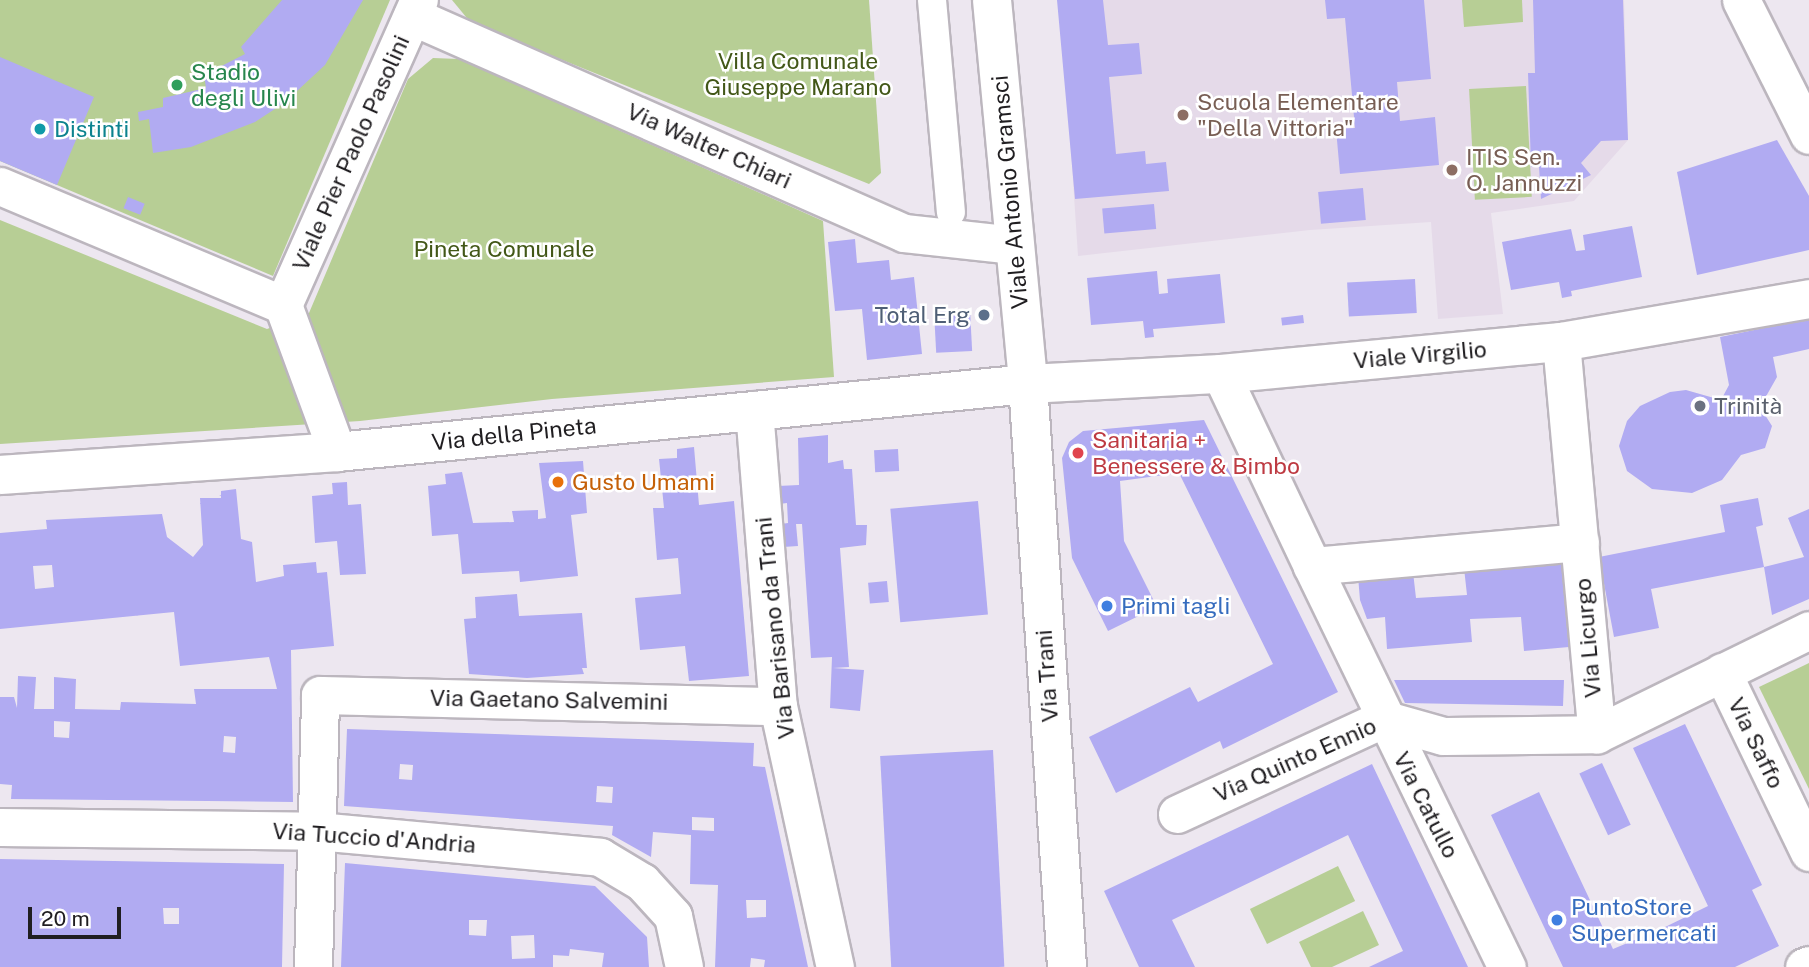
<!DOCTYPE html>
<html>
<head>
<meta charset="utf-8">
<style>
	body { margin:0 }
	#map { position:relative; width:1809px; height:967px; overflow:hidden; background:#ede7f0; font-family:"Public Sans",sans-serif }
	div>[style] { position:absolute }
	.built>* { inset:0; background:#e5dae9 }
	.green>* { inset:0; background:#b7ce95; transform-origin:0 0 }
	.building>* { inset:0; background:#b1abf2; transform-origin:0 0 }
	.roads { filter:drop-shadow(2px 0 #bcb6be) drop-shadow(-2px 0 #bcb6be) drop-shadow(0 2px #bcb6be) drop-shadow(0 -2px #bcb6be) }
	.pedestrian>* { height:28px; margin:-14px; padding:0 14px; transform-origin:14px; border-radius:14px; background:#fff }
	.minor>* { height:37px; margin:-18.5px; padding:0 18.5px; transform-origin:18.5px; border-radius:18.5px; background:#fff }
	.tertiary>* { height:38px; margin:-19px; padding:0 19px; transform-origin:19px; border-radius:19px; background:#fff }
	.secondary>* { height:38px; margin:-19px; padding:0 19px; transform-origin:19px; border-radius:19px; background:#fff }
	.dots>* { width:19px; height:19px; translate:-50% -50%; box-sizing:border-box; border:4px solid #fff; border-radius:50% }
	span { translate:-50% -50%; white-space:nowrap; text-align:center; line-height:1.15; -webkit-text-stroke:5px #fff; paint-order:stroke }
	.park-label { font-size:23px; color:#425717 }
	.leisure-label { font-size:23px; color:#27864d }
	.left { translate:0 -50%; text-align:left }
	.education-label { font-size:23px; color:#785e54 }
	.culture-label { font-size:23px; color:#0d838f }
	.street-label { font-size:23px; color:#201e21 }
	.service-label { font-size:23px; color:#4e5e75 }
	.right { translate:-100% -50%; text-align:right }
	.worship-label { font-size:23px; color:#5b616d }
	.health-label { font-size:23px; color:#be3a42 }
	.food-label { font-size:23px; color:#c56008 }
	.shop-label { font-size:23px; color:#366cbe }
	.scale { position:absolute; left:28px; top:907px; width:93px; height:32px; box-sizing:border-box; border:4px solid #201e21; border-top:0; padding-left:9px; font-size:21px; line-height:24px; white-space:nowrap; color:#201e21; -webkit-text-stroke:5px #fff; paint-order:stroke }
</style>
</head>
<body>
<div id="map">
	<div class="built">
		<div style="clip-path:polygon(1061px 0,1624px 0,1628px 140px,1574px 201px,1491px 213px,1503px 314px,1438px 319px,1431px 222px,1310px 230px,1078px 256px)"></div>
	</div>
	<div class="green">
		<div style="clip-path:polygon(0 0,390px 0,273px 276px,0 161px)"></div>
		<div style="clip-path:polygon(452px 0,869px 0,881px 173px,869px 184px,471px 23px)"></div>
		<div style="clip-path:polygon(1462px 0,1522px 0,1523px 22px,1464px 27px)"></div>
		<div style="clip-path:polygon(433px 58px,459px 59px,823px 221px,834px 377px,552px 399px,360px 421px,0 444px,0 220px,267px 329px,309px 313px,408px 79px)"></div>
		<div style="left:1526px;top:86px;width:111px;height:57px;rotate:87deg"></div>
		<div style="clip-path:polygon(1809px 663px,1809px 789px,1759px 687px)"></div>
		<div style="left:1338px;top:866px;width:39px;height:98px;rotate:64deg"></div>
		<div style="clip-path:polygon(1363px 911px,1379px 945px,1332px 967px,1311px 967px,1299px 942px)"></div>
	</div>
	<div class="building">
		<div style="clip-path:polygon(282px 0,363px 0,325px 65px,284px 103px,255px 122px,191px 147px,153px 153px,149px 119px,139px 121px,138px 112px,163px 107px,163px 98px,206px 88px,204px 75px,245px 54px,241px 47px)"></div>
		<div style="clip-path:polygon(1057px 0,1103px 0,1108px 45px,1139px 43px,1142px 74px,1109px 77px,1116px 154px,1145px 151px,1146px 164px,1166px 162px,1169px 191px,1075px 199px)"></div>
		<div style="clip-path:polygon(1325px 0,1424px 0,1431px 79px,1397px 82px,1400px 121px,1435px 117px,1439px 165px,1340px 174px,1336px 129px,1355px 128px,1345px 18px,1327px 19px)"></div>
		<div style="clip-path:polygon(1533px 0,1623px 0,1628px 140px,1601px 141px,1581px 163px,1591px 175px,1541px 199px,1539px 167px,1531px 167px,1528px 73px,1535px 73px)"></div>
		<div style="clip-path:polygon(0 57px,94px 97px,57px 185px,0 161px)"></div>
		<div style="clip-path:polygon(1777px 140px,1809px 196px,1809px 250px,1697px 275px,1677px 172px)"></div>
		<div style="left:1363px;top:188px;width:32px;height:45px;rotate:85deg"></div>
		<div style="left:128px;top:197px;width:18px;height:12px;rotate:22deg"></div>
		<div style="left:1154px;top:204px;width:25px;height:52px;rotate:85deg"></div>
		<div style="clip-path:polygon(1632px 226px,1642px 277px,1571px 291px,1572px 296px,1562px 298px,1559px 282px,1511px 290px,1502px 242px,1571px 229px,1576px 251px,1585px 250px,1583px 235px)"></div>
		<div style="clip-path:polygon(855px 239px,857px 263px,889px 260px,891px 280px,914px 277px,922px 354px,867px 360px,862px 309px,835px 311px,828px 242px)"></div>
		<div style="clip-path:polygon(1157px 271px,1159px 294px,1168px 293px,1167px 279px,1220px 274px,1225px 323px,1153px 329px,1154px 337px,1145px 338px,1143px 321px,1091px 325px,1087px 278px)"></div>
		<div style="left:1415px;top:279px;width:34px;height:68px;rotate:87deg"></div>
		<div style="left:970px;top:310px;width:41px;height:36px;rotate:87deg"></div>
		<div style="left:1303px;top:315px;width:8px;height:22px;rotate:83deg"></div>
		<div style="clip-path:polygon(1809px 319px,1809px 349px,1773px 357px,1777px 377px,1760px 407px,1772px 426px,1765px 448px,1741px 455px,1722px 480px,1692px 493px,1652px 489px,1627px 471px,1619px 446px,1627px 421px,1640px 406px,1670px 392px,1686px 390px,1721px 400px,1729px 385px,1720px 337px)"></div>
		<div style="clip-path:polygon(1204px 420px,1338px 692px,1223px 749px,1220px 741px,1116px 793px,1089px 737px,1190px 687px,1198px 702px,1273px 664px,1179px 473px,1120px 481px,1124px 541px,1157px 607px,1108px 631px,1072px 558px,1062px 458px,1069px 442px,1083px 431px)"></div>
		<div style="clip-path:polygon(828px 435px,828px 463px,843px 460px,844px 469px,852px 469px,856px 525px,867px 525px,866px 545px,840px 548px,849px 667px,833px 668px,864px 670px,860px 711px,830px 708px,832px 657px,811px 658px,802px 524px,796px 524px,798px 546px,783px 547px,781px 524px,788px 523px,787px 503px,779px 504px,778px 486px,799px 485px,798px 438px)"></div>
		<div style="clip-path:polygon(694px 447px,699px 505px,734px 501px,749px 676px,689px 681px,685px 646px,640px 650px,635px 598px,681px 594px,678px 558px,657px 560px,653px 508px,664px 508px,659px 459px,677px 458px,677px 449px)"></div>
		<div style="left:898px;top:449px;width:22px;height:24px;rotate:87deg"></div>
		<div style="clip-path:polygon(583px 461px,587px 513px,571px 515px,578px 576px,520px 582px,519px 571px,462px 574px,458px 534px,432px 536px,428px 486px,446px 484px,445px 474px,462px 472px,473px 523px,514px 522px,512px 511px,538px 510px,538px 519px,546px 518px,539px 463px)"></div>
		<div style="clip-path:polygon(347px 482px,348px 505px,361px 504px,366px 574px,340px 575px,337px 541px,315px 543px,312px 496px,333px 494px,332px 483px)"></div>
		<div style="clip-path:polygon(evenodd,236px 489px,241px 539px,252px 542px,256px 582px,284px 576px,283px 565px,316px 562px,317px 573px,327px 572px,334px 646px,291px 650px,293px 802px,11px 799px,12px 785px,0 784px,0 697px,14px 697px,17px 708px,18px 676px,36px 677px,34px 709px,54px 709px,54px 677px,76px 679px,75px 709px,120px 710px,121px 702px,196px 704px,194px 689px,277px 689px,269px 657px,180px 666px,174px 612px,0 629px,0 533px,47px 529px,46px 520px,162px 514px,167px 537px,193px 557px,203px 545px,200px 498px,221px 498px,221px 491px,236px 489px,52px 565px,54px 587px,35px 589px,33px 566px,52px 565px,236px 489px,54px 721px,70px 722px,69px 738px,54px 737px,54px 721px,236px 489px,224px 736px,236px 737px,235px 753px,223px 752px,224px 736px)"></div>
		<div style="clip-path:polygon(1758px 498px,1763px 525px,1756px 527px,1764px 567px,1651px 589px,1659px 628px,1614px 637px,1599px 557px,1725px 532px,1720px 505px)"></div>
		<div style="left:978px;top:501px;width:114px;height:88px;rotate:85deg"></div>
		<div style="clip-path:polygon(1809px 509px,1809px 599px,1772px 615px,1764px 567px,1804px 557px,1788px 518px)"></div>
		<div style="clip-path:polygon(1562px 560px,1569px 647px,1524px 651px,1521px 617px,1470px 619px,1472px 642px,1387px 649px,1385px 617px,1367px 619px,1360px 600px,1358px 576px,1413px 572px,1416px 598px,1467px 595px,1464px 568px)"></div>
		<div style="left:887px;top:581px;width:21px;height:19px;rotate:85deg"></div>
		<div style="clip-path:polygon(517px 594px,519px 616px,582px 613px,587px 668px,582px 668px,584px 674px,527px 678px,469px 674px,464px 619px,476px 618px,475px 597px)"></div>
		<div style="clip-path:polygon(1394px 680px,1564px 680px,1563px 706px,1405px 703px)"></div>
		<div style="clip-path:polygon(1685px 724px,1762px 885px,1752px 890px,1779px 946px,1735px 967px,1563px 967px,1491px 815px,1539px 792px,1613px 949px,1661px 929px,1708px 906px,1633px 748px)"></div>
		<div style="clip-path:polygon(evenodd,347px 729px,754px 743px,753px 766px,765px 767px,808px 967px,764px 967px,765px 960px,751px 958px,750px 967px,715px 967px,718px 885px,690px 884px,691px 835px,653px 832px,651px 857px,612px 835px,613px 826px,344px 806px,347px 729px,400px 764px,413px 765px,412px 780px,399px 779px,400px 764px,347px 729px,597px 786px,613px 787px,612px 803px,596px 802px,597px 786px,347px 729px,692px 817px,714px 818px,714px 831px,692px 830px,692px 817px,347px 729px,746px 900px,766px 900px,766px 917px,747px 918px,746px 900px)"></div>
		<div style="left:993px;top:750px;width:217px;height:113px;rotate:87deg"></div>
		<div style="left:1602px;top:763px;width:68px;height:25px;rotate:65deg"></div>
		<div style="clip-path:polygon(1372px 764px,1468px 967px,1369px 967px,1403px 951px,1348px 835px,1172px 920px,1195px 967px,1139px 967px,1104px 891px)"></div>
		<div style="clip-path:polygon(evenodd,0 859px,284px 864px,282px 967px,0 967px,0 859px,163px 908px,179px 908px,179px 924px,164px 924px,163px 908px)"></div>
		<div style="clip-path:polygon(evenodd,345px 863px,595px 886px,647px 937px,649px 967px,602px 967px,604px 953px,570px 949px,569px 956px,553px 955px,553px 967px,341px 967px,345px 863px,469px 920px,487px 920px,486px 936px,469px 935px,469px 920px,345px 863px,534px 935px,535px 958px,512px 959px,511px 936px,534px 935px)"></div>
	</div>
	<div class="roads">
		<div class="pedestrian">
			<div style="left:932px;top:0;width:213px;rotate:84.9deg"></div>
		</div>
		<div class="minor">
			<div style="left:1741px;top:0;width:151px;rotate:63.3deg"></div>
			<div style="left:412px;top:16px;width:538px;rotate:23.8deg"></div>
			<div style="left:904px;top:233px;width:111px;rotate:6.2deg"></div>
			<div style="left:0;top:186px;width:307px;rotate:22.8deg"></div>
			<div style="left:283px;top:305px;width:334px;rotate:-66deg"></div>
			<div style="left:283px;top:305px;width:157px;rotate:69.8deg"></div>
			<div style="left:1561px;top:342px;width:394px;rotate:84.8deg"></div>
			<div style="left:1221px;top:374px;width:212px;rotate:64.6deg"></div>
			<div style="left:1312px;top:566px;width:269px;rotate:-5.1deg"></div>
			<div style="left:754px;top:410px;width:297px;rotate:85.4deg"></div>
			<div style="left:778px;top:706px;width:267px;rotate:77.7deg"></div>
			<div style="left:1312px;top:566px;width:446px;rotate:64.1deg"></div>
			<div style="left:1722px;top:672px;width:200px;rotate:64.2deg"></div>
			<div style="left:1177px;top:814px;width:227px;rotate:-24.8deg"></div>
			<div style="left:1383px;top:719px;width:62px;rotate:15.8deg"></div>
			<div style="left:1443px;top:736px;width:154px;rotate:-0.7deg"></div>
			<div style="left:1597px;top:734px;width:236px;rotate:-26.1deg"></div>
			<div style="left:0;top:827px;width:317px;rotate:0.7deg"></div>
			<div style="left:317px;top:831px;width:284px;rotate:5.2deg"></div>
			<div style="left:600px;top:857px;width:49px;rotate:30.8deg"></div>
			<div style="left:642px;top:882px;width:46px;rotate:47.6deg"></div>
			<div style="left:673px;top:916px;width:52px;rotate:77.8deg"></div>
			<div style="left:313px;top:967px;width:272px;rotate:-88.5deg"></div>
			<div style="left:320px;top:695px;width:458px;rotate:1.4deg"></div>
			<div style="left:1804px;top:967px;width:5px;rotate:-22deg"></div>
		</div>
		<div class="tertiary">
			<div style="left:0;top:475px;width:338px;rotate:-3.9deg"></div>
			<div style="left:337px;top:452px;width:694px;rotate:-5.62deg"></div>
			<div style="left:1028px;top:384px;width:193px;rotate:-3deg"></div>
			<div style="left:1221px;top:374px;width:342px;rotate:-5.4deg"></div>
			<div style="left:1561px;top:342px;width:252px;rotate:-9.8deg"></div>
		</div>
		<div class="secondary">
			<div style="left:992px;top:0;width:386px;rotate:84.6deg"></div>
			<div style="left:1028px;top:384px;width:584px;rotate:86.17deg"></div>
		</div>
	</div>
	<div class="dots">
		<div style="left:177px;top:85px;background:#2e9e5b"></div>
		<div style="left:1183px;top:115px;background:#8d6e63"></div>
		<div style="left:40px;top:129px;background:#0f9aa8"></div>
		<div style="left:1452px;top:170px;background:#8d6e63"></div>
		<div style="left:984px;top:315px;background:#5c6f8a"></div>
		<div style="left:1700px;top:406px;background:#6b7280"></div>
		<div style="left:1078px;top:453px;background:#e0444e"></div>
		<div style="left:558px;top:482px;background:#e8710a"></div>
		<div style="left:1107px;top:606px;background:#3f7fe0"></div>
		<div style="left:1557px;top:920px;background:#3f7fe0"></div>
	</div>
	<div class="park-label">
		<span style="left:798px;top:74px">Villa Comunale<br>Giuseppe Marano</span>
		<span style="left:504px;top:249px">Pineta Comunale</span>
	</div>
	<div class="leisure-label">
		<span class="left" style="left:191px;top:85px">Stadio<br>degli Ulivi</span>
	</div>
	<div class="education-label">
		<span class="left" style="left:1197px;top:115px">Scuola Elementare<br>"Della Vittoria"</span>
		<span class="left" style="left:1466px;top:170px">ITIS Sen.<br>O. Jannuzzi</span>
	</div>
	<div class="culture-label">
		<span class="left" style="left:54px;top:129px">Distinti</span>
	</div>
	<div class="street-label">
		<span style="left:709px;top:146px;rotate:24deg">Via Walter Chiari</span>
		<span style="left:351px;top:153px;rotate:-66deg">Viale Pier Paolo Pasolini</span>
		<span style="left:1010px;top:192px;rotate:-95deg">Viale Antonio Gramsci</span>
		<span style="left:1420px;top:355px;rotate:-5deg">Viale Virgilio</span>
		<span style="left:514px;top:434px;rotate:-6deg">Via della Pineta</span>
		<span style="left:775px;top:628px;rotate:-96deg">Via Barisano da Trani</span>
		<span style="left:1588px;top:638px;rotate:-95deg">Via Licurgo</span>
		<span style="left:1047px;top:676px;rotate:-94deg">Via Trani</span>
		<span style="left:549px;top:700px;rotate:1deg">Via Gaetano Salvemini</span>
		<span style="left:1756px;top:743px;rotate:64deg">Via Saffo</span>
		<span style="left:1295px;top:760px;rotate:-24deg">Via Quinto Ennio</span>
		<span style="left:1426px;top:805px;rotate:63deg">Via Catullo</span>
		<span style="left:374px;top:838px;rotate:4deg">Via Tuccio d'Andria</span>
	</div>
	<div class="service-label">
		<span class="right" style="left:970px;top:315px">Total Erg</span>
	</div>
	<div class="worship-label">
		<span class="left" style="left:1714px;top:406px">Trinità</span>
	</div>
	<div class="health-label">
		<span class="left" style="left:1092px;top:453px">Sanitaria +<br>Benessere &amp; Bimbo</span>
	</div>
	<div class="food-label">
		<span class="left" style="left:572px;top:482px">Gusto Umami</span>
	</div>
	<div class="shop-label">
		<span class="left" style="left:1121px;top:606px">Primi tagli</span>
		<span class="left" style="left:1571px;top:920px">PuntoStore<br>Supermercati</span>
	</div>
	<div class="scale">20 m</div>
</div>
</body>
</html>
